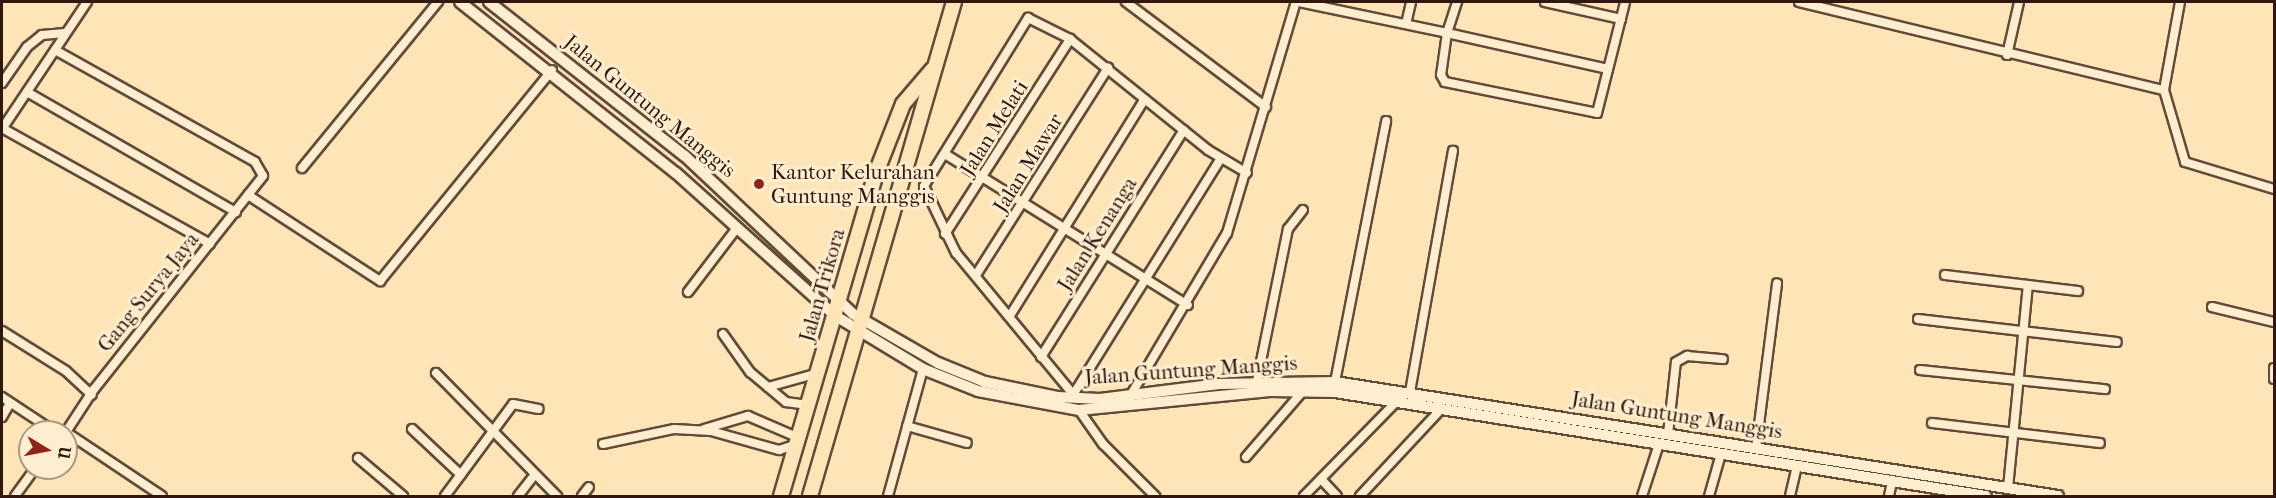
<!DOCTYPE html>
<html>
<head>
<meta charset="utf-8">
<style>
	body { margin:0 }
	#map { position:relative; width:2276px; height:498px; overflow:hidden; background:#fde5b7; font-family:"IM FELL French Canon",serif }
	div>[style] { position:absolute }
	.roads { filter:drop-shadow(2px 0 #634a39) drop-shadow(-2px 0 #634a39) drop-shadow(0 2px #634a39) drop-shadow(0 -2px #634a39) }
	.minor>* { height:8px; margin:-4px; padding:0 4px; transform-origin:4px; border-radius:4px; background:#feeed0 }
	.tertiary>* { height:10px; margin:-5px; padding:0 5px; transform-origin:5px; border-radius:5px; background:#feeed0 }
	.primary>* { height:14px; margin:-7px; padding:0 7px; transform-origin:7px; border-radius:7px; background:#fde5b7 }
	.dots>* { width:16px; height:16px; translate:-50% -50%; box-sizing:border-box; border:3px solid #feeed0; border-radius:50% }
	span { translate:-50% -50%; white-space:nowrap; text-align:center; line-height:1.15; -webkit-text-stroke:6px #feeed0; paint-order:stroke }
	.street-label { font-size:21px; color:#30170f }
	.poi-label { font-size:21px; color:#30170f }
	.left { translate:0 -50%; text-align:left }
	.frame { position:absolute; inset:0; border:3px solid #30170f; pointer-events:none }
	.north { position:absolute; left:18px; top:420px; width:60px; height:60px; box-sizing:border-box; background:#feeed0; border:2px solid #ac9883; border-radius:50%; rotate:100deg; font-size:16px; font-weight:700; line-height:24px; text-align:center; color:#30170f }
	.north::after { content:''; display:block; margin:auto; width:21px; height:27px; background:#8f2418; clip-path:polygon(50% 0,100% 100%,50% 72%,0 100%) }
</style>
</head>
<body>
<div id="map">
	<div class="roads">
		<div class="minor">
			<div style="left:1126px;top:2px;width:175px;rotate:36.9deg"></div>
			<div style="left:1299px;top:2px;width:151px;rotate:11.8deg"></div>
			<div style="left:1447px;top:33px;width:33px;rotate:-72deg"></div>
			<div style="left:1545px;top:2px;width:78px;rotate:12.6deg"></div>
			<div style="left:1799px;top:2px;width:375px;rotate:13.6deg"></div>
			<div style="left:2180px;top:2px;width:89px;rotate:100.3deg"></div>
			<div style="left:2164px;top:90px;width:75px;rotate:73.7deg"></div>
			<div style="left:2185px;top:162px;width:93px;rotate:16.9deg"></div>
			<div style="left:1406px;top:24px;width:23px;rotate:-77deg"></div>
			<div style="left:55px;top:50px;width:229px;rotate:29.2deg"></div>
			<div style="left:255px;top:162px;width:16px;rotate:60deg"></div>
			<div style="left:263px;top:176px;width:272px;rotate:128.4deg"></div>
			<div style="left:94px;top:389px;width:51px;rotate:123.1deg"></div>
			<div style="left:2007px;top:55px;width:54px;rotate:-77.2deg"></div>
			<div style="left:1608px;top:69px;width:165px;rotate:-167.4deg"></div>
			<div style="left:1447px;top:33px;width:42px;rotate:98.1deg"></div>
			<div style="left:1441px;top:75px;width:8px;rotate:60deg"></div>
			<div style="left:1445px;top:82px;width:155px;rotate:11.5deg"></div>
			<div style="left:1597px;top:113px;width:114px;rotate:-75.8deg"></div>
			<div style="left:2px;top:83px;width:44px;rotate:-55.2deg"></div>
			<div style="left:27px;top:47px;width:19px;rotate:-39deg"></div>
			<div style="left:42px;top:35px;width:23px;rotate:-5deg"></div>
			<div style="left:27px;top:92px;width:241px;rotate:29.9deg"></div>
			<div style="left:2px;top:128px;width:238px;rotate:29.1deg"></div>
			<div style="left:2px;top:129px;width:153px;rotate:-56.2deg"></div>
			<div style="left:945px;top:154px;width:286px;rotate:31.9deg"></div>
			<div style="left:302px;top:168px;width:215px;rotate:-50.7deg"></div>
			<div style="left:248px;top:195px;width:158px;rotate:33.1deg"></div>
			<div style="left:380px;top:281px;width:272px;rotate:-50.8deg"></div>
			<div style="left:945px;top:234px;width:232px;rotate:-57.3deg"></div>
			<div style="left:976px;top:275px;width:246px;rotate:-57.5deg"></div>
			<div style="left:1945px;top:275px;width:134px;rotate:6.9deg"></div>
			<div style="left:688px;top:292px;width:81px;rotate:-52.6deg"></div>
			<div style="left:2212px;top:307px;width:64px;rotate:13.6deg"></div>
			<div style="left:1011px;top:314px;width:253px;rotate:-58.1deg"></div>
			<div style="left:1918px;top:319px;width:200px;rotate:6.6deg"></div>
			<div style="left:2px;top:331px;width:75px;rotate:32deg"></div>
			<div style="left:66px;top:371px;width:35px;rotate:43deg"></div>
			<div style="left:723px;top:334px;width:47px;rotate:54.6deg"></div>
			<div style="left:750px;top:372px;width:47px;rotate:39.8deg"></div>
			<div style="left:786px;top:402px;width:22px;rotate:8deg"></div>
			<div style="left:1041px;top:357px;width:268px;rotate:-57.8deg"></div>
			<div style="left:2274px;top:368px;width:11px;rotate:90deg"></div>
			<div style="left:1920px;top:370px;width:186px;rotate:5.9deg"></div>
			<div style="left:436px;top:373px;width:173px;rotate:45.5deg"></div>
			<div style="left:1257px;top:381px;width:155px;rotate:-78.5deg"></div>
			<div style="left:1288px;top:229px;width:24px;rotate:-52deg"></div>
			<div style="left:1335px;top:382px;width:266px;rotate:-78.9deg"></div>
			<div style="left:768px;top:387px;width:52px;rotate:-15.6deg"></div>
			<div style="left:1410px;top:392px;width:245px;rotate:-79.9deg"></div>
			<div style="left:1072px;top:393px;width:182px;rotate:-129.6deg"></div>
			<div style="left:956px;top:253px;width:74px;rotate:-115.5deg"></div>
			<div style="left:924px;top:186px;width:198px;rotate:-58.2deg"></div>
			<div style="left:1028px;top:18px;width:47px;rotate:26.6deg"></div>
			<div style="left:1070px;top:39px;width:177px;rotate:38.8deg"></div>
			<div style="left:1208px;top:150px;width:45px;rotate:30.5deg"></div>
			<div style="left:1073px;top:395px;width:279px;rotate:-58deg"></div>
			<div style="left:2px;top:397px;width:64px;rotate:33.4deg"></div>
			<div style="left:1129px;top:398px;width:192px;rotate:-59.3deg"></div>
			<div style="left:1227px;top:233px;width:241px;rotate:-73.4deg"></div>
			<div style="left:1079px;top:410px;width:42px;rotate:54.8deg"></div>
			<div style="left:1103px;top:444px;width:74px;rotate:45deg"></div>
			<div style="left:2px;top:417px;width:16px;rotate:-60deg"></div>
			<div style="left:1932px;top:423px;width:169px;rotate:6.8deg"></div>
			<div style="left:907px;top:426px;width:62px;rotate:15.8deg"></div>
			<div style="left:412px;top:429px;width:67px;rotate:43.2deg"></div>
			<div style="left:704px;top:429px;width:46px;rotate:-16.5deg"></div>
			<div style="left:748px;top:416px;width:56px;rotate:23.3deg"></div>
			<div style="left:66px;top:432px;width:115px;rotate:33.7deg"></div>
			<div style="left:1668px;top:434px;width:72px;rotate:-83.7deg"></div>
			<div style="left:1676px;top:362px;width:13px;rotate:-29deg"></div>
			<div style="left:1687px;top:356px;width:36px;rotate:5deg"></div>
			<div style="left:603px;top:444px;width:73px;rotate:-11.9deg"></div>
			<div style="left:674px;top:429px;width:37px;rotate:3deg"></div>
			<div style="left:711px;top:431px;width:71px;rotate:15.6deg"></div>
			<div style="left:779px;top:450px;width:19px;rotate:-18deg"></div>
			<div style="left:1756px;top:448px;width:166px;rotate:-82.7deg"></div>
			<div style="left:1246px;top:457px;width:87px;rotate:-49.2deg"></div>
			<div style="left:358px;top:458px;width:59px;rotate:40.2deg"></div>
			<div style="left:1321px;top:479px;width:23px;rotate:47deg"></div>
			<div style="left:2008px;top:488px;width:204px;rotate:-84.4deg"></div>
			<div style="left:15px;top:496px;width:34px;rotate:-54deg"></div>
			<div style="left:445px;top:496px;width:114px;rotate:-53.5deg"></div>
			<div style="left:513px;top:404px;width:26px;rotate:11deg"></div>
			<div style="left:518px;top:496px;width:24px;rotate:-52deg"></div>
			<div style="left:582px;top:496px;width:11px;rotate:-52deg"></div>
			<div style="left:888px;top:496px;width:132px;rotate:-74.6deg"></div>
			<div style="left:1304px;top:496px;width:132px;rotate:-45.6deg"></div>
			<div style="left:1360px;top:496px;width:119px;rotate:-47deg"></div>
			<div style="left:1642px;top:496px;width:55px;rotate:-71.9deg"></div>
			<div style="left:1709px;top:496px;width:44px;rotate:-74.1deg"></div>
			<div style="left:1790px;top:496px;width:31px;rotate:-77deg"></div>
			<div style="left:1889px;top:496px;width:14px;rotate:-78deg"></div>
		</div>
		<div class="tertiary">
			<div style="left:460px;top:2px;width:275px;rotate:38.4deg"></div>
			<div style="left:676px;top:173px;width:212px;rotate:41.9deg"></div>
			<div style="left:834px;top:315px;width:104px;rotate:31.2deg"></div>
			<div style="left:923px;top:369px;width:59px;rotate:21.8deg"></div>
			<div style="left:978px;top:391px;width:103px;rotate:10.7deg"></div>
			<div style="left:1079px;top:410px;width:192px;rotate:-5.7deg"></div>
			<div style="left:1270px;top:391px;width:65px;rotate:0.9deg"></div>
			<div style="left:1335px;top:392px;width:659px;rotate:9.08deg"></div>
			<div style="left:489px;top:2px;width:249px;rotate:38.2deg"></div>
			<div style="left:685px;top:156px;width:231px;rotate:43.2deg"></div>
			<div style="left:853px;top:314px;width:98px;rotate:30deg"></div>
			<div style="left:938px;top:363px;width:51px;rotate:22deg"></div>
			<div style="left:985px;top:382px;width:75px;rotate:11.6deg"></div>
			<div style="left:1058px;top:397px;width:42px;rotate:2.7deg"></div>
			<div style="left:1100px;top:399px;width:120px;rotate:-7.2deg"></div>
			<div style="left:1219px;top:384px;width:116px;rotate:-1deg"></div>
			<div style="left:1335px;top:382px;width:732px;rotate:8.96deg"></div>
		</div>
		<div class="primary">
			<div style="left:781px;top:496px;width:337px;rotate:-73.6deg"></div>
			<div style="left:876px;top:173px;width:74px;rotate:-68.6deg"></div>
			<div style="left:903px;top:104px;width:45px;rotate:-49.5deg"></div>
			<div style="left:810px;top:496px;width:515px;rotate:-73.75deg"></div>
		</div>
	</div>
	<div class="dots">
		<div style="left:759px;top:184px;background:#8f2418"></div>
	</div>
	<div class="street-label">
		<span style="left:650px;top:106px;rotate:39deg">Jalan Guntung Manggis</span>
		<span style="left:994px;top:128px;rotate:-58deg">Jalan Melati</span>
		<span style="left:1028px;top:163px;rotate:-58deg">Jalan Mawar</span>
		<span style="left:1097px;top:234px;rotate:-58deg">Jalan Kenanga</span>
		<span style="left:822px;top:285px;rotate:-74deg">Jalan Trikora</span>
		<span style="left:148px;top:292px;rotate:-51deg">Gang Surya Jaya</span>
		<span style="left:1191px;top:370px;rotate:-4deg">Jalan Guntung Manggis</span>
		<span style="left:1677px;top:415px;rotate:9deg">Jalan Guntung Manggis</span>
	</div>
	<div class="poi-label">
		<span class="left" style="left:771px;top:184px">Kantor Kelurahan<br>Guntung Manggis</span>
	</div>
	<div class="frame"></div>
	<div class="north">U</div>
</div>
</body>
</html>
